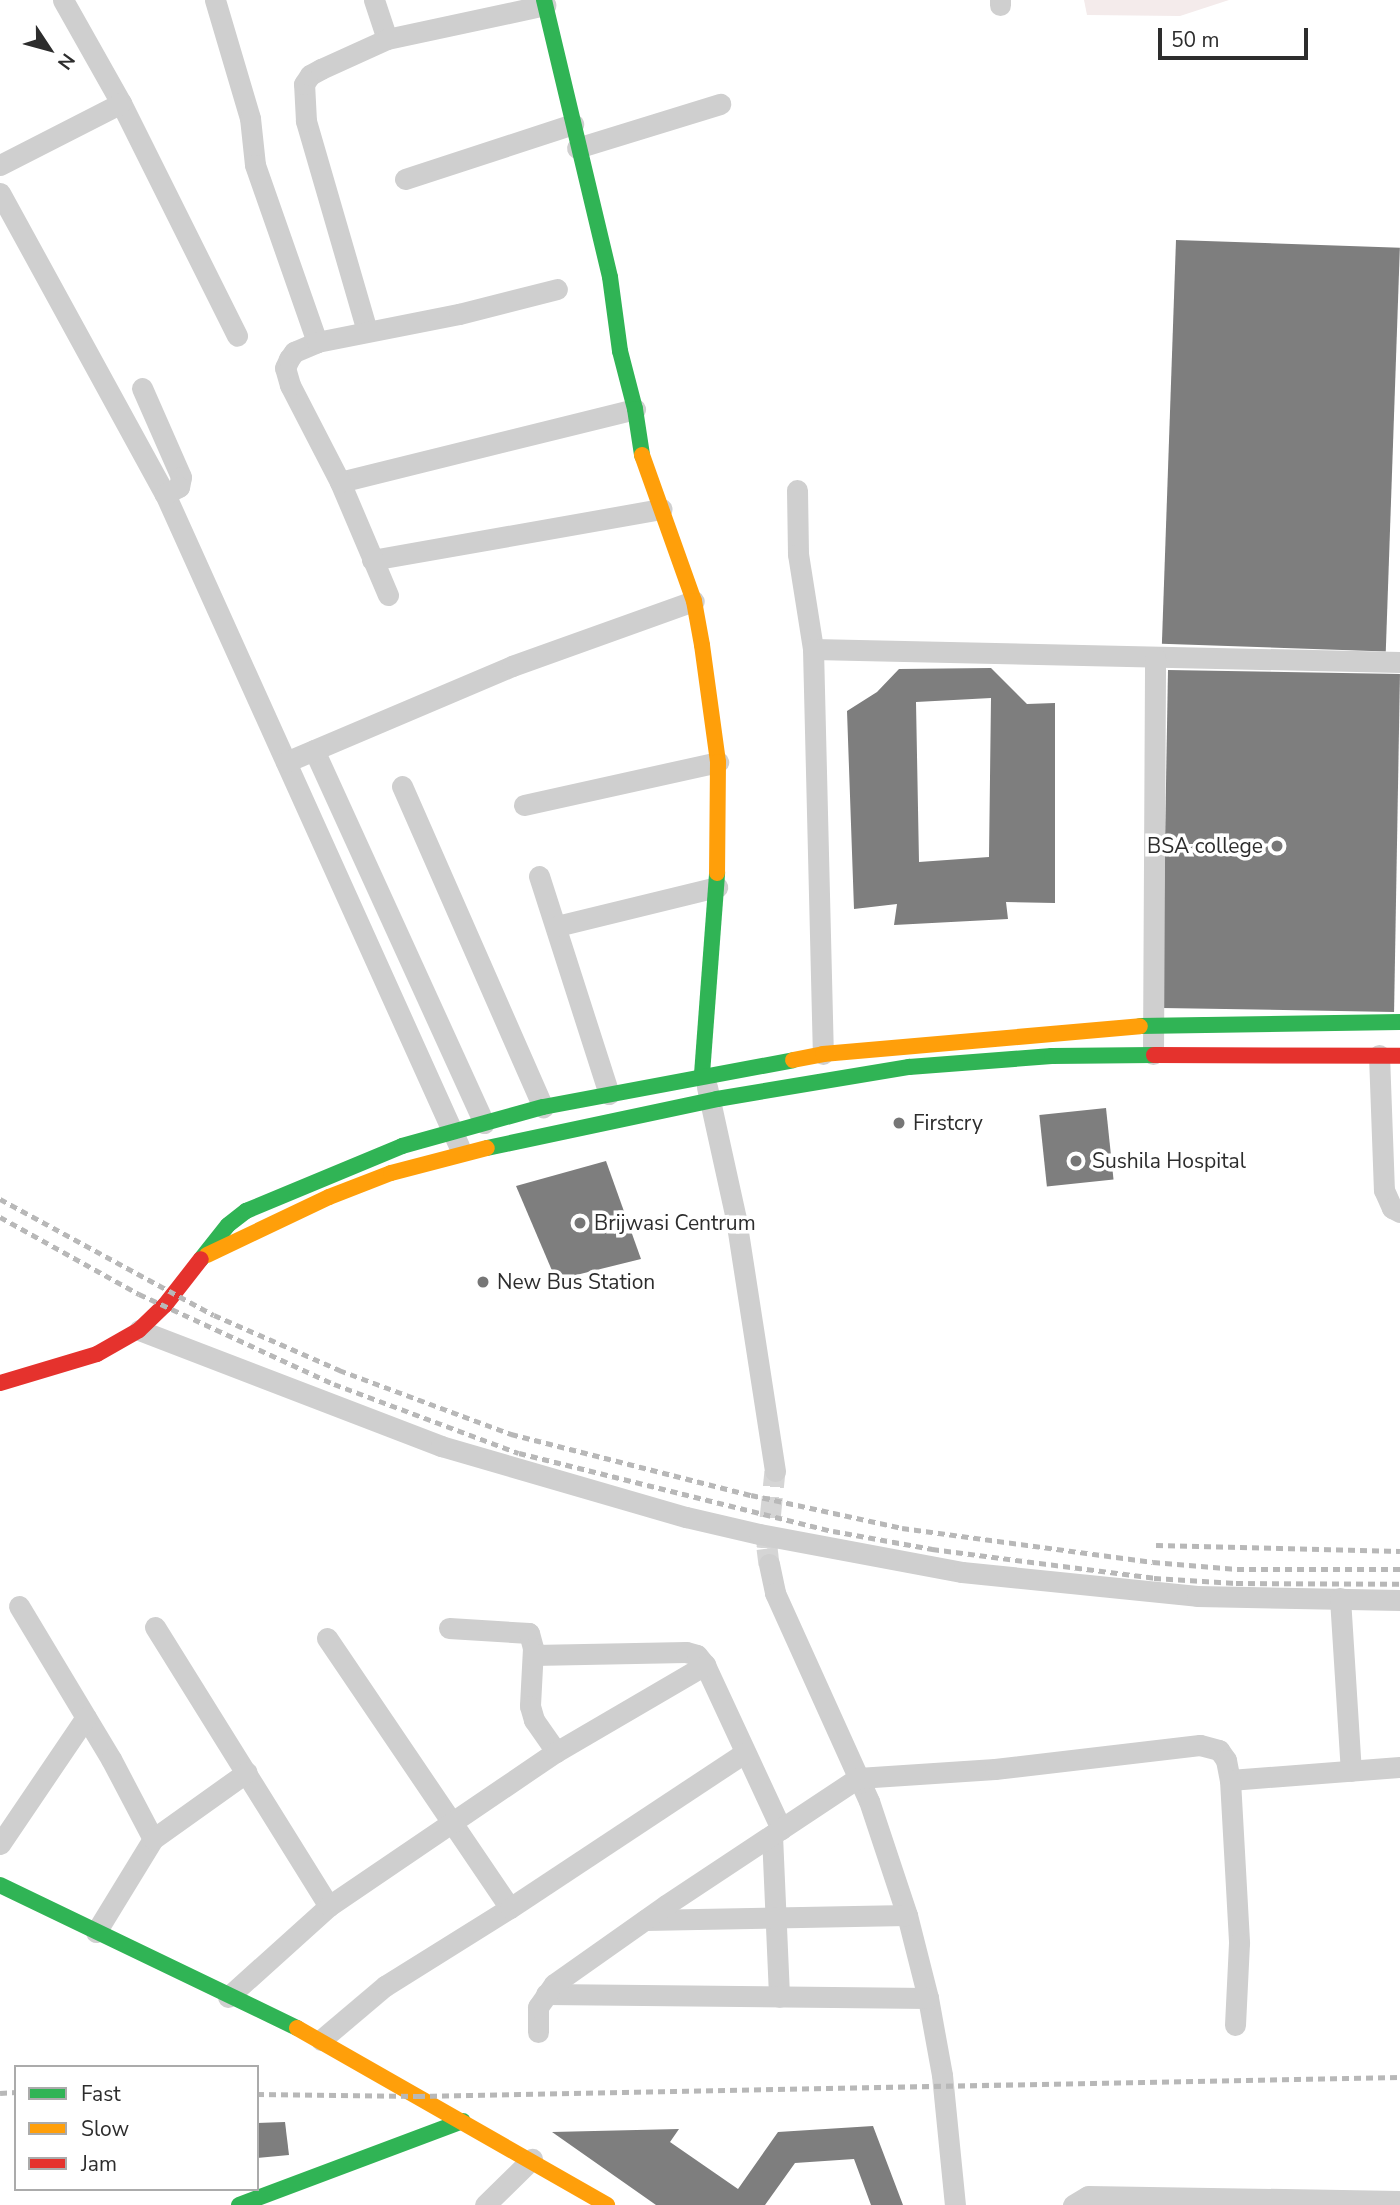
<!DOCTYPE html>
<html>
<head>
<meta charset="utf-8">
<style>
	body { margin:0 }
	#map { position:relative; width:1400px; height:2205px; overflow:hidden; background:#fff; font-family:"Nunito Sans",sans-serif }
	div>[style] { position:absolute }
	.green>* { inset:0; background:#f4ebeb }
	.building>* { inset:0; background:#7e7e7e; transform-origin:0 0 }
	.street-tunnel>* { height:21px; margin-top:-10.5px; transform-origin:0; background:repeating-linear-gradient(90deg,#d5d5d5 0 21px,transparent 0 31px) }
	.street>* { height:21px; margin:-10.5px; padding:0 10.5px; transform-origin:10.5px; border-radius:10.5px; background:#cfcfcf }
	.fast>* { height:16px; margin:-8px; padding:0 8px; transform-origin:8px; border-radius:8px; background:#30b455 }
	.slow>* { height:16px; margin:-8px; padding:0 8px; transform-origin:8px; border-radius:8px; background:#ff9f0a }
	.jam>* { height:16px; margin:-8px; padding:0 8px; transform-origin:8px; border-radius:8px; background:#e5322d }
	.rail>* { height:5px; margin-top:-2.5px; transform-origin:0; background:repeating-linear-gradient(90deg,#b8b8b8 0 7px,transparent 0 12px) }
	.dots>* { width:19px; height:19px; translate:-50% -50%; box-sizing:border-box; border:4px solid #fff; border-radius:50% }
	span { translate:-50% -50%; white-space:nowrap; text-align:center; line-height:1.15; -webkit-text-stroke:7px #fff; paint-order:stroke }
	.poi-label { font-size:21px; color:#2d2d2d }
	.right { translate:-100% -50%; text-align:right }
	.left { translate:0 -50%; text-align:left }
	.legend { position:absolute; left:14px; top:2065px; width:245px; height:126px; box-sizing:border-box; background:#fff; border:2px solid #ababab; margin:0; padding:9px 12px; list-style:none; font-size:21px; color:#2d2d2d }
	.legend li { display:flex; align-items:center; gap:14px; height:35px }
	.legend b { width:35px; border:2px solid #ababab }
	.north { position:absolute; left:14px; top:14px; width:70px; height:70px; -webkit-text-stroke:5px #fff; paint-order:stroke; rotate:126deg; font-size:19px; font-weight:700; line-height:28px; text-align:center; color:#2d2d2d }
	.north::after { content:''; display:block; margin:auto; width:24px; height:32px; background:#2d2d2d; clip-path:polygon(50% 0,100% 100%,50% 72%,0 100%) }
	.scale { position:absolute; left:1158px; top:28px; width:150px; height:32px; box-sizing:border-box; border:4px solid #2d2d2d; border-top:0; padding-left:9px; font-size:21px; line-height:24px; white-space:nowrap; color:#2d2d2d; -webkit-text-stroke:5px #fff; paint-order:stroke }
</style>
</head>
<body>
<div id="map">
	<div class="green">
		<div style="clip-path:polygon(1084px 0,1229px 0,1180px 16px,1087px 15px)"></div>
	</div>
	<div class="building">
		<div style="left:1176px;top:240px;width:224px;height:404px;rotate:2deg"></div>
		<div style="clip-path:polygon(evenodd,991px 668px,1027px 704px,1055px 703px,1055px 903px,1006px 902px,1008px 919px,894px 925px,897px 904px,854px 909px,847px 711px,877px 692px,899px 669px,991px 668px,991px 698px,989px 857px,919px 862px,916px 702px,991px 698px)"></div>
		<div style="left:1168px;top:670px;width:232px;height:338px;rotate:1deg"></div>
		<div style="left:1106px;top:1108px;width:72px;height:67px;rotate:84deg"></div>
		<div style="clip-path:polygon(606px 1161px,641px 1259px,556px 1280px,516px 1186px)"></div>
		<div style="clip-path:polygon(285px 2122px,289px 2155px,257px 2158px,257px 2123px)"></div>
		<div style="clip-path:polygon(873px 2126px,903px 2205px,871px 2205px,854px 2159px,795px 2163px,765px 2205px,656px 2205px,552px 2132px,679px 2129px,670px 2142px,738px 2189px,778px 2132px)"></div>
	</div>
	<div class="street-tunnel">
		<div style="left:769px;top:1564px;width:16px;rotate:-97deg"></div>
		<div style="left:767px;top:1548px;width:77px;rotate:-84.1deg"></div>
	</div>
	<div class="street">
		<div style="left:63px;top:0;width:118px;rotate:60.6deg"></div>
		<div style="left:121px;top:103px;width:260px;rotate:63.5deg"></div>
		<div style="left:215px;top:0;width:123px;rotate:73.5deg"></div>
		<div style="left:250px;top:118px;width:47px;rotate:83.9deg"></div>
		<div style="left:255px;top:165px;width:188px;rotate:70.7deg"></div>
		<div style="left:374px;top:0;width:41px;rotate:71.6deg"></div>
		<div style="left:1000px;top:0;width:5px;rotate:90deg"></div>
		<div style="left:577px;top:148px;width:150px;rotate:-17.1deg"></div>
		<div style="left:0;top:165px;width:136px;rotate:-27.1deg"></div>
		<div style="left:405px;top:179px;width:177px;rotate:-18.1deg"></div>
		<div style="left:0;top:193px;width:343px;rotate:61.3deg"></div>
		<div style="left:165px;top:494px;width:715px;rotate:65.73deg"></div>
		<div style="left:367px;top:331px;width:219px;rotate:-106.2deg"></div>
		<div style="left:306px;top:121px;width:37px;rotate:-93deg"></div>
		<div style="left:304px;top:84px;width:11px;rotate:-56deg"></div>
		<div style="left:310px;top:75px;width:13px;rotate:-29deg"></div>
		<div style="left:321px;top:69px;width:72px;rotate:-24.4deg"></div>
		<div style="left:387px;top:39px;width:162px;rotate:-12.1deg"></div>
		<div style="left:142px;top:388px;width:97px;rotate:66.3deg"></div>
		<div style="left:181px;top:477px;width:10px;rotate:101deg"></div>
		<div style="left:179px;top:487px;width:16px;rotate:153deg"></div>
		<div style="left:340px;top:482px;width:304px;rotate:-13.9deg"></div>
		<div style="left:797px;top:490px;width:64px;rotate:89.1deg"></div>
		<div style="left:798px;top:554px;width:96px;rotate:81deg"></div>
		<div style="left:813px;top:649px;width:405px;rotate:88.6deg"></div>
		<div style="left:372px;top:560px;width:294px;rotate:-10deg"></div>
		<div style="left:388px;top:595px;width:123px;rotate:-113deg"></div>
		<div style="left:340px;top:482px;width:109px;rotate:-117.3deg"></div>
		<div style="left:290px;top:385px;width:18px;rotate:-106deg"></div>
		<div style="left:285px;top:368px;width:10px;rotate:-66deg"></div>
		<div style="left:289px;top:359px;width:9px;rotate:-54deg"></div>
		<div style="left:294px;top:352px;width:25px;rotate:-23deg"></div>
		<div style="left:317px;top:342px;width:145px;rotate:-11.2deg"></div>
		<div style="left:459px;top:314px;width:101px;rotate:-14.3deg"></div>
		<div style="left:813px;top:649px;width:587px;rotate:1.27deg"></div>
		<div style="left:314px;top:750px;width:410px;rotate:65.5deg"></div>
		<div style="left:286px;top:762px;width:246px;rotate:-23deg"></div>
		<div style="left:512px;top:666px;width:193px;rotate:-19.7deg"></div>
		<div style="left:402px;top:786px;width:351px;rotate:66.3deg"></div>
		<div style="left:524px;top:805px;width:199px;rotate:-12.5deg"></div>
		<div style="left:539px;top:876px;width:229px;rotate:72.2deg"></div>
		<div style="left:557px;top:926px;width:165px;rotate:-13.7deg"></div>
		<div style="left:1153px;top:1054px;width:396px;rotate:-89.7deg"></div>
		<div style="left:1379px;top:1055px;width:135px;rotate:87.9deg"></div>
		<div style="left:1384px;top:1190px;width:20px;rotate:66deg"></div>
		<div style="left:1392px;top:1208px;width:9px;rotate:27deg"></div>
		<div style="left:707px;top:1087px;width:135px;rotate:77.6deg"></div>
		<div style="left:736px;top:1219px;width:255px;rotate:81.2deg"></div>
		<div style="left:139px;top:1330px;width:324px;rotate:21deg"></div>
		<div style="left:441px;top:1446px;width:255px;rotate:16.2deg"></div>
		<div style="left:686px;top:1517px;width:75px;rotate:13.1deg"></div>
		<div style="left:759px;top:1534px;width:207px;rotate:10.6deg"></div>
		<div style="left:962px;top:1572px;width:236px;rotate:5.8deg"></div>
		<div style="left:1197px;top:1596px;width:203px;rotate:1.1deg"></div>
		<div style="left:769px;top:1564px;width:30px;rotate:78deg"></div>
		<div style="left:775px;top:1593px;width:228px;rotate:65.7deg"></div>
		<div style="left:869px;top:1801px;width:120px;rotate:71.6deg"></div>
		<div style="left:907px;top:1915px;width:86px;rotate:75.8deg"></div>
		<div style="left:928px;top:1998px;width:78px;rotate:79.7deg"></div>
		<div style="left:942px;top:2075px;width:131px;rotate:84.3deg"></div>
		<div style="left:1340px;top:1598px;width:173px;rotate:86.4deg"></div>
		<div style="left:19px;top:1606px;width:179px;rotate:59deg"></div>
		<div style="left:111px;top:1759px;width:90px;rotate:62.3deg"></div>
		<div style="left:155px;top:1627px;width:329px;rotate:58.1deg"></div>
		<div style="left:449px;top:1628px;width:80px;rotate:3.6deg"></div>
		<div style="left:529px;top:1633px;width:16px;rotate:75deg"></div>
		<div style="left:533px;top:1648px;width:58px;rotate:93deg"></div>
		<div style="left:530px;top:1706px;width:15px;rotate:74deg"></div>
		<div style="left:534px;top:1720px;width:39px;rotate:55deg"></div>
		<div style="left:327px;top:1638px;width:326px;rotate:55.9deg"></div>
		<div style="left:533px;top:1655px;width:153px;rotate:-1.1deg"></div>
		<div style="left:686px;top:1652px;width:11px;rotate:15deg"></div>
		<div style="left:697px;top:1655px;width:13px;rotate:51deg"></div>
		<div style="left:705px;top:1665px;width:181px;rotate:65.1deg"></div>
		<div style="left:1230px;top:1780px;width:170px;rotate:-4.4deg"></div>
		<div style="left:772px;top:1835px;width:162px;rotate:87.5deg"></div>
		<div style="left:0;top:1844px;width:153px;rotate:-55.9deg"></div>
		<div style="left:645px;top:1920px;width:262px;rotate:-1.1deg"></div>
		<div style="left:96px;top:1932px;width:109px;rotate:-58.5deg"></div>
		<div style="left:153px;top:1839px;width:115px;rotate:-35.5deg"></div>
		<div style="left:546px;top:1994px;width:382px;rotate:0.6deg"></div>
		<div style="left:228px;top:1997px;width:136px;rotate:-42deg"></div>
		<div style="left:329px;top:1906px;width:274px;rotate:-34.2deg"></div>
		<div style="left:556px;top:1752px;width:173px;rotate:-30.3deg"></div>
		<div style="left:538px;top:2032px;width:25px;rotate:-90deg"></div>
		<div style="left:538px;top:2007px;width:28px;rotate:-55deg"></div>
		<div style="left:554px;top:1984px;width:137px;rotate:-35.2deg"></div>
		<div style="left:666px;top:1905px;width:230px;rotate:-33.5deg"></div>
		<div style="left:858px;top:1778px;width:137px;rotate:-3.8deg"></div>
		<div style="left:995px;top:1769px;width:206px;rotate:-6.7deg"></div>
		<div style="left:1200px;top:1745px;width:20px;rotate:15deg"></div>
		<div style="left:1219px;top:1750px;width:12px;rotate:55deg"></div>
		<div style="left:1226px;top:1760px;width:20px;rotate:79deg"></div>
		<div style="left:1230px;top:1780px;width:163px;rotate:86.8deg"></div>
		<div style="left:1239px;top:1943px;width:82px;rotate:92.8deg"></div>
		<div style="left:321px;top:2040px;width:84px;rotate:-40.2deg"></div>
		<div style="left:385px;top:1986px;width:147px;rotate:-32deg"></div>
		<div style="left:510px;top:1908px;width:281px;rotate:-33.5deg"></div>
		<div style="left:485px;top:2205px;width:66px;rotate:-44.4deg"></div>
		<div style="left:1073px;top:2205px;width:17px;rotate:-31deg"></div>
		<div style="left:1088px;top:2196px;width:312px;rotate:0.9deg"></div>
	</div>
	<div class="fast">
		<div style="left:544px;top:0;width:285px;rotate:76.6deg"></div>
		<div style="left:610px;top:277px;width:75px;rotate:82.3deg"></div>
		<div style="left:620px;top:351px;width:60px;rotate:75.5deg"></div>
		<div style="left:635px;top:409px;width:47px;rotate:81.3deg"></div>
		<div style="left:1140px;top:1026px;width:260px;rotate:-0.9deg"></div>
		<div style="left:702px;top:1074px;width:202px;rotate:-85.7deg"></div>
		<div style="left:487px;top:1148px;width:235px;rotate:-12deg"></div>
		<div style="left:717px;top:1099px;width:195px;rotate:-9.5deg"></div>
		<div style="left:909px;top:1067px;width:143px;rotate:-4.4deg"></div>
		<div style="left:1052px;top:1056px;width:102px;rotate:-0.6deg"></div>
		<div style="left:201px;top:1259px;width:43px;rotate:-51.5deg"></div>
		<div style="left:228px;top:1225px;width:23px;rotate:-38deg"></div>
		<div style="left:246px;top:1211px;width:169px;rotate:-22.6deg"></div>
		<div style="left:402px;top:1146px;width:146px;rotate:-15.5deg"></div>
		<div style="left:543px;top:1107px;width:254px;rotate:-10.6deg"></div>
		<div style="left:0;top:1885px;width:330px;rotate:25.7deg"></div>
		<div style="left:239px;top:2205px;width:239px;rotate:-20.6deg"></div>
	</div>
	<div class="slow">
		<div style="left:642px;top:455px;width:155px;rotate:70.4deg"></div>
		<div style="left:694px;top:601px;width:45px;rotate:79.7deg"></div>
		<div style="left:702px;top:645px;width:118px;rotate:82.2deg"></div>
		<div style="left:718px;top:762px;width:111px;rotate:90.5deg"></div>
		<div style="left:793px;top:1060px;width:31px;rotate:-11deg"></div>
		<div style="left:823px;top:1054px;width:318px;rotate:-5deg"></div>
		<div style="left:207px;top:1255px;width:135px;rotate:-25.4deg"></div>
		<div style="left:329px;top:1197px;width:66px;rotate:-21.2deg"></div>
		<div style="left:391px;top:1173px;width:99px;rotate:-14.6deg"></div>
		<div style="left:297px;top:2028px;width:357px;rotate:29.7deg"></div>
	</div>
	<div class="jam">
		<div style="left:1154px;top:1055px;width:246px;rotate:0.2deg"></div>
		<div style="left:0;top:1383px;width:101px;rotate:-16.6deg"></div>
		<div style="left:97px;top:1354px;width:48px;rotate:-29.7deg"></div>
		<div style="left:139px;top:1330px;width:36px;rotate:-44deg"></div>
		<div style="left:165px;top:1305px;width:58px;rotate:-52deg"></div>
	</div>
	<div class="rail">
		<div style="left:0;top:1199px;width:243px;rotate:28.5deg"></div>
		<div style="left:214px;top:1315px;width:137px;rotate:23.7deg"></div>
		<div style="left:339px;top:1370px;width:184px;rotate:20.4deg"></div>
		<div style="left:511px;top:1434px;width:248px;rotate:14.3deg"></div>
		<div style="left:751px;top:1495px;width:155px;rotate:12.3deg"></div>
		<div style="left:902px;top:1528px;width:253px;rotate:7.7deg"></div>
		<div style="left:1153px;top:1562px;width:84px;rotate:4.8deg"></div>
		<div style="left:1237px;top:1569px;width:163px"></div>
		<div style="left:0;top:1217px;width:159px;rotate:29deg"></div>
		<div style="left:139px;top:1294px;width:215px;rotate:24.8deg"></div>
		<div style="left:334px;top:1384px;width:197px;rotate:20.5deg"></div>
		<div style="left:519px;top:1453px;width:324px;rotate:14deg"></div>
		<div style="left:833px;top:1531px;width:101px;rotate:10.3deg"></div>
		<div style="left:932px;top:1549px;width:224px;rotate:7.4deg"></div>
		<div style="left:1154px;top:1578px;width:82px;rotate:3.5deg"></div>
		<div style="left:1236px;top:1583px;width:164px;rotate:0.3deg"></div>
		<div style="left:1156px;top:1545px;width:244px;rotate:1.4deg"></div>
		<div style="left:0;top:2093px;width:16px;rotate:-4deg"></div>
		<div style="left:257px;top:2094px;width:161px;rotate:0.7deg"></div>
		<div style="left:418px;top:2096px;width:982px;rotate:-1.11deg"></div>
	</div>
	<div class="dots">
		<div style="left:1277px;top:846px;background:#767676"></div>
		<div style="left:899px;top:1123px;background:#767676"></div>
		<div style="left:1076px;top:1161px;background:#767676"></div>
		<div style="left:580px;top:1223px;background:#767676"></div>
		<div style="left:483px;top:1282px;background:#767676"></div>
	</div>
	<div class="poi-label">
		<span class="right" style="left:1263px;top:846px">BSA college</span>
		<span class="left" style="left:913px;top:1123px">Firstcry</span>
		<span class="left" style="left:1092px;top:1161px">Sushila Hospital</span>
		<span class="left" style="left:594px;top:1223px">Brijwasi Centrum</span>
		<span class="left" style="left:497px;top:1282px">New Bus Station</span>
	</div>
	<ul class="legend">
	<li><b style="height:9px;background:#30b455"></b>Fast</li>
	<li><b style="height:9px;background:#ff9f0a"></b>Slow</li>
	<li><b style="height:9px;background:#e5322d"></b>Jam</li>
	</ul>
	<div class="north">N</div>
	<div class="scale">50 m</div>
</div>
</body>
</html>
